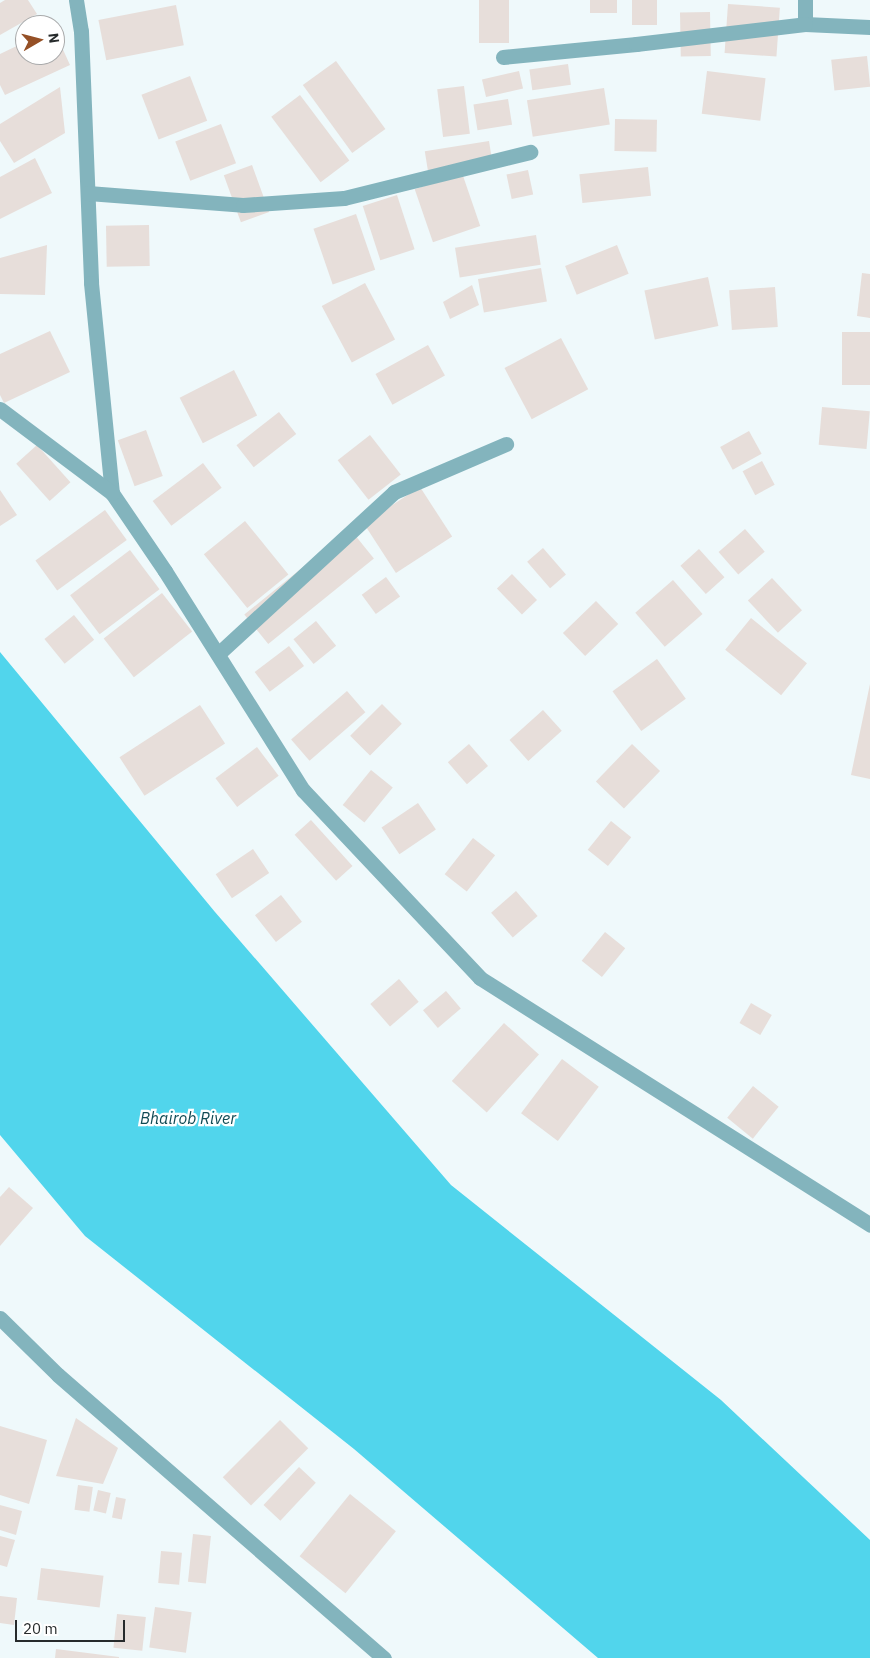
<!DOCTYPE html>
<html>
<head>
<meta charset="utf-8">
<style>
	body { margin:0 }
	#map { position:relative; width:870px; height:1658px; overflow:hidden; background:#eff9fb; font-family:"IBM Plex Sans",sans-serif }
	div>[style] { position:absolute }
	.water>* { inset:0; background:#51d5ec }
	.building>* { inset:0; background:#e7deda; transform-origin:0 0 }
	.minor>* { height:15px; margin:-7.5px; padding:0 7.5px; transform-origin:7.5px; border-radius:7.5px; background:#83b4bd }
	span { translate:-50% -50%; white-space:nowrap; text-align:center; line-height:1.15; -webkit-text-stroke:4.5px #fff; paint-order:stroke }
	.water-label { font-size:16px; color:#104a54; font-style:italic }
	.north { position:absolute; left:15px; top:15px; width:50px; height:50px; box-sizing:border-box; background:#fff; border:1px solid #a9aaab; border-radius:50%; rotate:82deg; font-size:14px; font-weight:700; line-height:20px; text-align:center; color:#272b2c }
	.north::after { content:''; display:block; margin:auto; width:18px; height:22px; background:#955026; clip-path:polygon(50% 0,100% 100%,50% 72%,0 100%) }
	.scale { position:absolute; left:15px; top:1620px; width:110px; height:22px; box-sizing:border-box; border:2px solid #272b2c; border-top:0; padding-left:6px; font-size:15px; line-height:18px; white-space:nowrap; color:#272b2c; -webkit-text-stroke:4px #fff; paint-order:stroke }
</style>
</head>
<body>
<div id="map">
	<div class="water">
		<div style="clip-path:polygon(0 652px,215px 912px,451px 1185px,721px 1400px,870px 1540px,870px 1658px,598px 1658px,354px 1449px,85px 1236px,0 1135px)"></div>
	</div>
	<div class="building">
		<div style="clip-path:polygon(5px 0,28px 0,37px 14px,0 35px,0 3px)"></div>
		<div style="left:479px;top:0;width:30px;height:43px"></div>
		<div style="left:590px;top:0;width:27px;height:13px"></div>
		<div style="left:632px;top:0;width:25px;height:25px"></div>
		<div style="left:728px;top:4px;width:52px;height:49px;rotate:4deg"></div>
		<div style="left:176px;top:5px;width:41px;height:79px;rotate:79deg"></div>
		<div style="left:710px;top:12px;width:44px;height:30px;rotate:89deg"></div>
		<div style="clip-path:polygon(55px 32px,70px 65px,5px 95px,0 85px,0 54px,25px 42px,25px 55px,55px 55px)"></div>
		<div style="left:867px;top:56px;width:31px;height:36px;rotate:84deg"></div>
		<div style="left:336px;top:61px;width:84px;height:41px;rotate:54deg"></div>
		<div style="left:568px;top:64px;width:21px;height:39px;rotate:82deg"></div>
		<div style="left:519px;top:71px;width:18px;height:38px;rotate:77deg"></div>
		<div style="left:707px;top:71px;width:59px;height:43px;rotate:7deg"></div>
		<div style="left:190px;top:76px;width:48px;height:52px;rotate:69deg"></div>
		<div style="left:464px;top:86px;width:48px;height:27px;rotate:83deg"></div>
		<div style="clip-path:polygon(60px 87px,65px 133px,14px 163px,0 141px,0 124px)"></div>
		<div style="left:604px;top:88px;width:37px;height:78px;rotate:81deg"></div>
		<div style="left:300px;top:95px;width:82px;height:36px;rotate:53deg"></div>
		<div style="left:508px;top:99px;width:26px;height:35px;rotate:81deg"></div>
		<div style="left:615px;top:119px;width:42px;height:32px;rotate:1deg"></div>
		<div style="left:221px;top:124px;width:42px;height:49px;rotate:69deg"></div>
		<div style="left:489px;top:141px;width:24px;height:65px;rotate:81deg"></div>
		<div style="clip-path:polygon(35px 158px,52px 193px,0 219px,0 177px)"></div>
		<div style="left:252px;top:165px;width:50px;height:30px;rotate:70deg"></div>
		<div style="left:648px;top:167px;width:29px;height:69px;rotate:84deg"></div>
		<div style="left:528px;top:170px;width:25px;height:22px;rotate:78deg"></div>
		<div style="left:462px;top:173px;width:56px;height:50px;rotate:71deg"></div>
		<div style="left:397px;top:195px;width:57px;height:36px;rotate:72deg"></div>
		<div style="left:356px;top:214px;width:59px;height:45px;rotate:71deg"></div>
		<div style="left:149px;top:225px;width:41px;height:43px;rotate:89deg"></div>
		<div style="left:536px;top:235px;width:30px;height:82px;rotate:81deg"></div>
		<div style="clip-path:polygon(47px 245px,45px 295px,0 294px,0 258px)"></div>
		<div style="left:617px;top:245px;width:31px;height:56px;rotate:68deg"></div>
		<div style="left:541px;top:268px;width:34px;height:64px;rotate:80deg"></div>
		<div style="clip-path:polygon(862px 273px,870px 274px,870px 318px,857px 316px)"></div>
		<div style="left:708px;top:277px;width:50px;height:65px;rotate:78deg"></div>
		<div style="left:365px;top:283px;width:64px;height:49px;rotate:62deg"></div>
		<div style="clip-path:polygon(472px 285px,479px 305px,450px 319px,443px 302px)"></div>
		<div style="left:775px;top:287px;width:40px;height:46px;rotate:86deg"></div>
		<div style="clip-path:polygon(50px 331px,70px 372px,4px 403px,0 395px,0 354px)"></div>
		<div style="left:842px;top:332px;width:28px;height:53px"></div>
		<div style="left:561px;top:338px;width:58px;height:64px;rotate:62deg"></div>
		<div style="left:428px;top:345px;width:35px;height:60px;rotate:61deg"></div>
		<div style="left:234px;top:370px;width:51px;height:61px;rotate:63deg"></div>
		<div style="left:822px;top:407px;width:48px;height:38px;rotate:5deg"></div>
		<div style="left:279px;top:412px;width:28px;height:54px;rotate:52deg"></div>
		<div style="left:146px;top:430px;width:49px;height:30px;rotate:70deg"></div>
		<div style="left:749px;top:431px;width:26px;height:33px;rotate:61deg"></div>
		<div style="left:370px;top:435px;width:50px;height:41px;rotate:52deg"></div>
		<div style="left:37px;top:445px;width:50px;height:28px;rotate:48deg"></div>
		<div style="left:762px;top:461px;width:27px;height:22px;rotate:62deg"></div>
		<div style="left:203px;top:463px;width:31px;height:63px;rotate:53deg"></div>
		<div style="left:420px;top:487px;width:59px;height:67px;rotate:57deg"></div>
		<div style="clip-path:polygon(0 490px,17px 515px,0 526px)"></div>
		<div style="left:105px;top:510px;width:37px;height:86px;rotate:54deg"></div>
		<div style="left:245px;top:521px;width:69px;height:53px;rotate:51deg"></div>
		<div style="left:350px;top:529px;width:38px;height:136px;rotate:51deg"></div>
		<div style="left:745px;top:529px;width:30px;height:35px;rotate:49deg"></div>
		<div style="left:543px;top:548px;width:35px;height:21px;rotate:49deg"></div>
		<div style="left:699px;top:549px;width:38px;height:25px;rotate:48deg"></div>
		<div style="left:130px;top:550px;width:49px;height:75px;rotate:53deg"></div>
		<div style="left:512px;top:574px;width:36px;height:21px;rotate:46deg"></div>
		<div style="left:386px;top:577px;width:24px;height:30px;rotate:54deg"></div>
		<div style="left:772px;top:578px;width:44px;height:33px;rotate:47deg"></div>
		<div style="left:673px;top:580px;width:45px;height:50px;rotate:49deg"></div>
		<div style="left:162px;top:593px;width:49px;height:74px;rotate:52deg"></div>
		<div style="left:596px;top:601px;width:32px;height:46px;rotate:46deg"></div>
		<div style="left:74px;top:615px;width:32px;height:38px;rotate:51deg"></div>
		<div style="left:751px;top:618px;width:72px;height:41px;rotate:39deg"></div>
		<div style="left:316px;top:621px;width:32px;height:29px;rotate:51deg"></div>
		<div style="left:289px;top:646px;width:25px;height:43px;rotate:53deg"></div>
		<div style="left:657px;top:659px;width:49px;height:55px;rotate:54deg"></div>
		<div style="clip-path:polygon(870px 684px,870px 779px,851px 775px)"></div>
		<div style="left:347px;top:691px;width:28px;height:74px;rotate:49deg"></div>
		<div style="left:382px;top:704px;width:28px;height:45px;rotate:45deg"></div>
		<div style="left:200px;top:705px;width:46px;height:96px;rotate:57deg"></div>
		<div style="left:543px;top:710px;width:28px;height:45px;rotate:48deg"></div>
		<div style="left:469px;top:744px;width:29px;height:28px;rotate:49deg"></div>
		<div style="left:632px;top:744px;width:39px;height:52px;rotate:44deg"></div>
		<div style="left:257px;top:747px;width:36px;height:52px;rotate:53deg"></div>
		<div style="left:371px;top:770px;width:28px;height:45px;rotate:39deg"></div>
		<div style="left:418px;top:803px;width:32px;height:44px;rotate:56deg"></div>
		<div style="left:311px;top:820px;width:62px;height:22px;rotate:48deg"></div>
		<div style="left:611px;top:821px;width:26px;height:37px;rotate:39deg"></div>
		<div style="left:473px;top:838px;width:28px;height:46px;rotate:38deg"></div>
		<div style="left:253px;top:849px;width:29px;height:45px;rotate:56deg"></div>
		<div style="left:516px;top:891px;width:33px;height:33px;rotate:49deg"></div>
		<div style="left:281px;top:895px;width:34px;height:33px;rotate:52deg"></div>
		<div style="left:605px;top:932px;width:26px;height:37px;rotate:39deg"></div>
		<div style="left:399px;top:979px;width:30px;height:38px;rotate:49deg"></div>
		<div style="left:446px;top:991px;width:23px;height:30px;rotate:50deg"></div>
		<div style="left:751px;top:1003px;width:24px;height:23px;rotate:30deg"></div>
		<div style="left:504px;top:1023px;width:47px;height:78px;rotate:42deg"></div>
		<div style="left:562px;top:1059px;width:46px;height:68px;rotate:37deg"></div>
		<div style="left:753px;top:1086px;width:33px;height:41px;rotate:39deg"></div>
		<div style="clip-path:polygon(9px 1187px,33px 1208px,0 1246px,0 1197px)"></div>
		<div style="clip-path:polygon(76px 1418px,118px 1448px,103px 1484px,56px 1476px)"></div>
		<div style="left:280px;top:1420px;width:40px;height:81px;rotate:45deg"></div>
		<div style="clip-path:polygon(0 1426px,47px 1440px,29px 1504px,0 1495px)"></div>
		<div style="left:299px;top:1467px;width:23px;height:52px;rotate:43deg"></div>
		<div style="left:78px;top:1485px;width:15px;height:25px;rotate:8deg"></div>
		<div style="left:98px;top:1490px;width:13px;height:21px;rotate:13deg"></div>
		<div style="left:350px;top:1494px;width:59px;height:80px;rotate:39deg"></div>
		<div style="left:116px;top:1497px;width:10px;height:21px;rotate:11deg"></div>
		<div style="clip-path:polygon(0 1505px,22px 1511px,16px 1535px,0 1530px)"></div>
		<div style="left:193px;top:1534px;width:18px;height:48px;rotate:6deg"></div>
		<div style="clip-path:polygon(0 1536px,15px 1540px,7px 1567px,0 1565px)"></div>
		<div style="left:161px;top:1551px;width:21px;height:32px;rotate:5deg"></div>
		<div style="left:41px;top:1568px;width:63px;height:32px;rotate:7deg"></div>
		<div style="clip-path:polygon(0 1596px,17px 1598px,14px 1625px,0 1623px)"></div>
		<div style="left:155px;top:1607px;width:37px;height:41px;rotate:8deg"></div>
		<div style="left:117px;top:1614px;width:29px;height:34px;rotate:6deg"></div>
		<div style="clip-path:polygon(56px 1649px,119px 1657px,119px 1658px,55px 1658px)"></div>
	</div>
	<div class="minor">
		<div style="left:76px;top:0;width:31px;rotate:81deg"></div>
		<div style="left:81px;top:31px;width:252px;rotate:87.7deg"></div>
		<div style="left:91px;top:283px;width:211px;rotate:84.3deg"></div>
		<div style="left:112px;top:493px;width:94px;rotate:55.8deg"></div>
		<div style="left:165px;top:571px;width:259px;rotate:57.8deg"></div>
		<div style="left:303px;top:790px;width:258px;rotate:46.7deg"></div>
		<div style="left:480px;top:978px;width:462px;rotate:32.3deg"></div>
		<div style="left:805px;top:0;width:24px;rotate:90deg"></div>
		<div style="left:805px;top:24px;width:65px;rotate:2.6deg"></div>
		<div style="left:503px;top:57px;width:134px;rotate:-5.6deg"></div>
		<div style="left:636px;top:44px;width:170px;rotate:-6.7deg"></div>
		<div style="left:88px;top:193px;width:155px;rotate:4.4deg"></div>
		<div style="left:243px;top:205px;width:101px;rotate:-4deg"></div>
		<div style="left:344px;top:198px;width:192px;rotate:-13.9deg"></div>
		<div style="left:0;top:409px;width:140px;rotate:36.9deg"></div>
		<div style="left:218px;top:654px;width:239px;rotate:-42.6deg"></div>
		<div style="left:394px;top:492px;width:122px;rotate:-23.2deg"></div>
		<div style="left:0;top:1318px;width:81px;rotate:44.5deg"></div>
		<div style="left:58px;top:1375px;width:432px;rotate:41deg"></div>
	</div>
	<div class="water-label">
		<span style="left:188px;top:1118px">Bhairob River</span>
	</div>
	<div class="north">N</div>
	<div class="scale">20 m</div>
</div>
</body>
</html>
